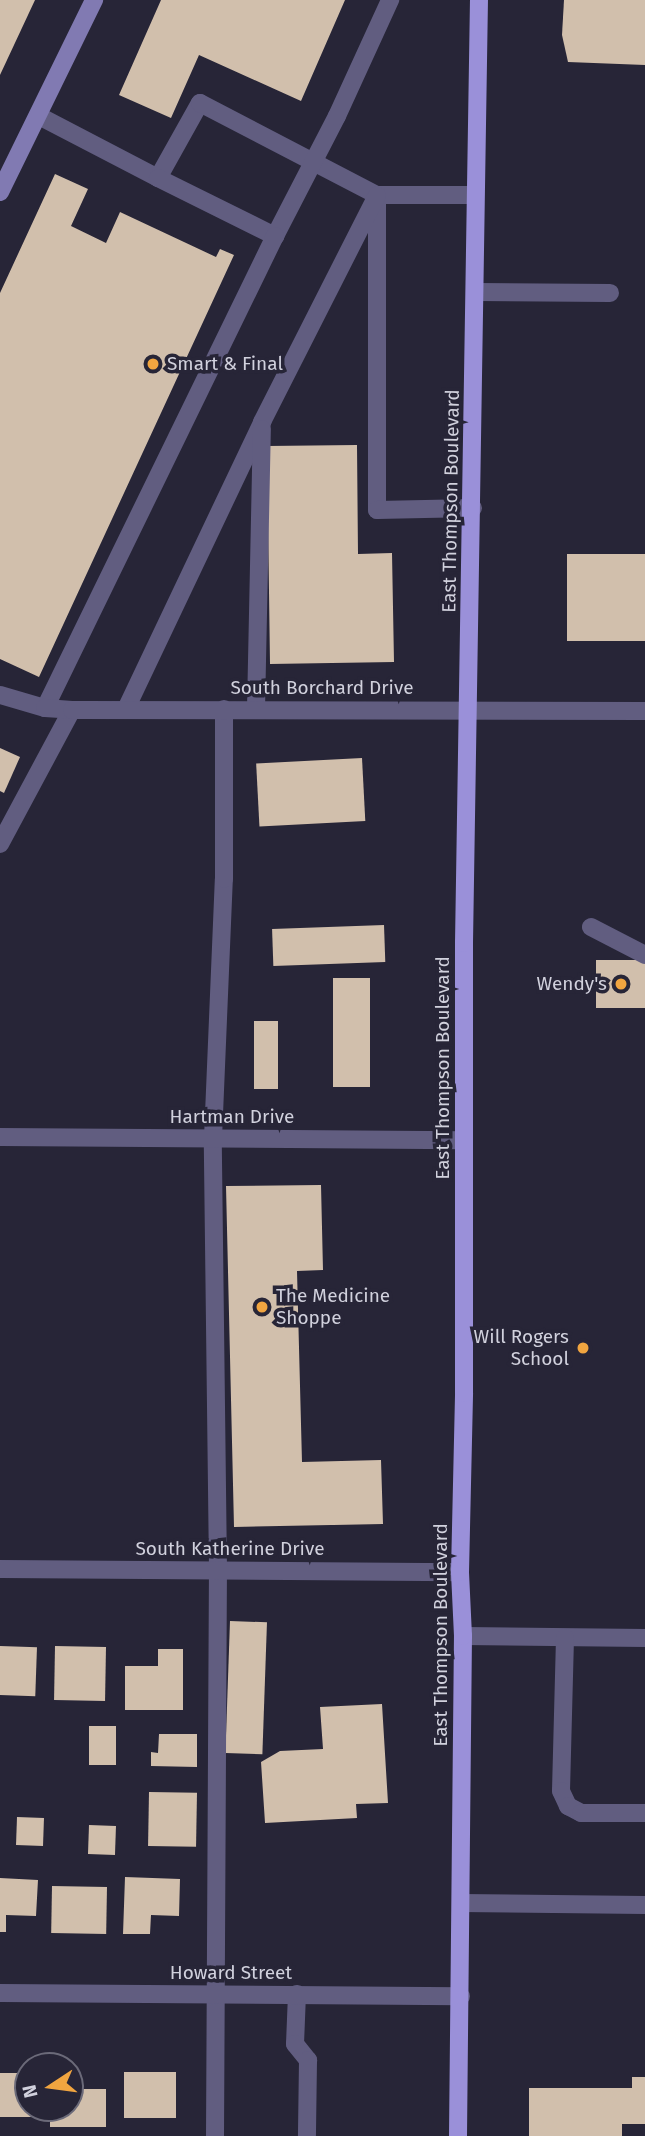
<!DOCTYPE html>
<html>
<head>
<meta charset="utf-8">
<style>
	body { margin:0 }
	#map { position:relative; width:645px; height:2136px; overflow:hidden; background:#272537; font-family:"Fira Sans",sans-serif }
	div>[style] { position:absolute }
	.building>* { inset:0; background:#d1bfac; transform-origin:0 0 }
	.service>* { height:18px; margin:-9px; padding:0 9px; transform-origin:9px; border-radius:9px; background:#615d80 }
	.minor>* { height:18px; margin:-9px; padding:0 9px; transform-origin:9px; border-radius:9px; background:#615d80 }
	.secondary>* { height:18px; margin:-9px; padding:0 9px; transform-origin:9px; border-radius:9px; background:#817ab2 }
	.primary>* { height:18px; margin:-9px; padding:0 9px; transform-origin:9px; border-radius:9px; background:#9a90d9 }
	.dots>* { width:19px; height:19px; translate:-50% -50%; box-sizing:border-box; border:4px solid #272537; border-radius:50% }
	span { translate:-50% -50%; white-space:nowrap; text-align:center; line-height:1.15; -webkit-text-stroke:7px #272537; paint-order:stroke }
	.poi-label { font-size:19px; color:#d1d1dd }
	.left { translate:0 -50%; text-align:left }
	.right { translate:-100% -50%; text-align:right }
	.street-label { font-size:19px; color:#d1d1dd }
	.north { position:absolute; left:14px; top:2052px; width:70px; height:70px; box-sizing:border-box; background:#272537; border:2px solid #6b6a79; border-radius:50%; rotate:257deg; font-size:19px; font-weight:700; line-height:28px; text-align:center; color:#d1d1dd }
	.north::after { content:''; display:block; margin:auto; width:24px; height:32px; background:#f1a540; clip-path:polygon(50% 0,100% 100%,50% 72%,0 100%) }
</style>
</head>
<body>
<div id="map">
	<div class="building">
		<div style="clip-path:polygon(0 0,35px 0,0 75px)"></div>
		<div style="clip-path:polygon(161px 0,345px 0,301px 101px,199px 55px,171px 118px,119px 95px)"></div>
		<div style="clip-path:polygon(564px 0,645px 0,645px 65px,568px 62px,562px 35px)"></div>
		<div style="clip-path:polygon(55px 174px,88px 189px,71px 226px,106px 243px,120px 212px,216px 257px,220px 249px,234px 255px,39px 677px,0 659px,0 293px)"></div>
		<div style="clip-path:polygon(357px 445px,358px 554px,392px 553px,394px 662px,270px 664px,267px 446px)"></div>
		<div style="left:645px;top:554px;width:87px;height:78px;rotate:90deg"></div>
		<div style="clip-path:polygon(0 748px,20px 757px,4px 793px,0 791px)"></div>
		<div style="left:362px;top:758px;width:63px;height:106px;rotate:87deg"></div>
		<div style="left:384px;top:925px;width:37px;height:112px;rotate:88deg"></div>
		<div style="left:596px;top:960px;width:49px;height:48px"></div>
		<div style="left:333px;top:978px;width:37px;height:109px"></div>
		<div style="left:254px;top:1021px;width:24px;height:68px"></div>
		<div style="clip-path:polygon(321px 1185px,323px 1270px,297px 1271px,302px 1462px,381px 1460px,383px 1524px,234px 1527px,226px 1186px)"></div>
		<div style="left:230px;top:1621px;width:37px;height:132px;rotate:2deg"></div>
		<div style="left:0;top:1646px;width:37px;height:49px;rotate:2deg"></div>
		<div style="left:55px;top:1646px;width:51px;height:54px;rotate:1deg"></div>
		<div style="clip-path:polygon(158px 1649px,183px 1649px,183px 1710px,125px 1710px,125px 1666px,158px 1666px)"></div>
		<div style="clip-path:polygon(382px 1704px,388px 1803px,356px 1804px,357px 1818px,265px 1823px,261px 1762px,280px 1751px,323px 1749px,320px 1707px)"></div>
		<div style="left:89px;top:1726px;width:27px;height:39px"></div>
		<div style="clip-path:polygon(159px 1734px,197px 1734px,197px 1767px,151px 1766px,151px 1752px,158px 1753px)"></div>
		<div style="left:149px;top:1792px;width:48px;height:54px;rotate:1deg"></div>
		<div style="left:17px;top:1817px;width:27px;height:28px;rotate:2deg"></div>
		<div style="left:89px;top:1825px;width:27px;height:29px;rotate:2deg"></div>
		<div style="clip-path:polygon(125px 1877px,180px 1879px,179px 1916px,151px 1915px,150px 1934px,123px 1934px)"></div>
		<div style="clip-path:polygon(0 1878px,38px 1880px,36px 1916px,6px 1915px,6px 1932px,0 1932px)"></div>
		<div style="left:52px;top:1886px;width:55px;height:47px;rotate:1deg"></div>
		<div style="clip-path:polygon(70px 2072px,77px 2072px,77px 2089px,106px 2089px,106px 2127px,50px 2127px,50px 2108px,70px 2108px)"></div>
		<div style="left:124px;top:2072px;width:52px;height:46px"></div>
		<div style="clip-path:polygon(0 2073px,28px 2073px,28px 2108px,33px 2108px,33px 2117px,0 2117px)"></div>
		<div style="clip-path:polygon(632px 2077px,645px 2077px,645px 2124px,622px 2124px,622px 2136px,529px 2136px,529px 2088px,632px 2088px)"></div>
	</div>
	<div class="service">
		<div style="left:39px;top:116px;width:134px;rotate:27.5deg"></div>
		<div style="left:158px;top:178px;width:86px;rotate:-60.8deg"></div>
		<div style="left:200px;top:103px;width:199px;rotate:27.5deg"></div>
		<div style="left:377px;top:195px;width:98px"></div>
		<div style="left:158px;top:178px;width:131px;rotate:26.4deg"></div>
		<div style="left:275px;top:236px;width:135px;rotate:-62.7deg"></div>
		<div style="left:337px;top:116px;width:128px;rotate:-65.4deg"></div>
		<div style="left:377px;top:199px;width:311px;rotate:90deg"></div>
		<div style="left:377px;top:510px;width:96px;rotate:-1.2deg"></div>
		<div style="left:476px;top:292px;width:134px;rotate:0.4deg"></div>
		<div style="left:45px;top:708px;width:525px;rotate:-64.02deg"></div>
		<div style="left:126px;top:709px;width:318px;rotate:-64.6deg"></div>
		<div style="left:262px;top:422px;width:254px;rotate:-63.1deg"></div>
		<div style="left:256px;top:709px;width:280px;rotate:-88.8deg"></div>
		<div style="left:0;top:844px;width:152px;rotate:-61.8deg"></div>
		<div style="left:591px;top:927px;width:61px;rotate:27.4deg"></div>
		<div style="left:463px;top:1636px;width:182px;rotate:0.6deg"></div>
		<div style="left:565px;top:1638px;width:153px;rotate:91.5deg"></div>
		<div style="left:561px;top:1791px;width:17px;rotate:65deg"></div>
		<div style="left:568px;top:1806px;width:15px;rotate:28deg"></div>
		<div style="left:581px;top:1813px;width:64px"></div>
		<div style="left:297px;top:1994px;width:50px;rotate:92.3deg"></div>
		<div style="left:295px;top:2044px;width:21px;rotate:51deg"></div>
		<div style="left:308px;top:2060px;width:76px;rotate:90.8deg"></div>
		<div style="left:215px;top:2136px;width:566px;rotate:-89.7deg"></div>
		<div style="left:218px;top:1570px;width:432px;rotate:-90.7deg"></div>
		<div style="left:213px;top:1138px;width:259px;rotate:-87.6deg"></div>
		<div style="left:224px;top:879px;width:170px;rotate:-90deg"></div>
	</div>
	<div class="minor">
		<div style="left:0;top:695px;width:47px;rotate:16.1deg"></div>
		<div style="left:45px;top:708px;width:27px;rotate:4deg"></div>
		<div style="left:72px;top:710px;width:573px;rotate:0.1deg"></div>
		<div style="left:0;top:1137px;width:463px;rotate:0.4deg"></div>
		<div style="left:0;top:1569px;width:460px;rotate:0.4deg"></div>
		<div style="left:461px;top:1903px;width:184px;rotate:0.6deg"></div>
		<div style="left:0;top:1993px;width:461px;rotate:0.4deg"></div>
	</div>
	<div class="secondary">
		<div style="left:0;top:192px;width:214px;rotate:-63.9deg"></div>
	</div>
	<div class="primary">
		<div style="left:458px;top:2136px;width:500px;rotate:-89.43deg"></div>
		<div style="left:463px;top:1636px;width:64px;rotate:-92.7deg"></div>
		<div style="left:460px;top:1572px;width:179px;rotate:-88.7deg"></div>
		<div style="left:464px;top:1393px;width:450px;rotate:-90deg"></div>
		<div style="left:464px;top:943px;width:943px;rotate:-89.09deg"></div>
	</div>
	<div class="dots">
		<div style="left:153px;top:364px;background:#f1a540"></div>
		<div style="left:621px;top:984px;background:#f1a540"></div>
		<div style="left:262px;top:1307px;background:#f1a540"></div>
		<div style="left:583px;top:1348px;background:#f1a540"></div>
	</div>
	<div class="poi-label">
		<span class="left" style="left:167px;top:364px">Smart &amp; Final</span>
		<span class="right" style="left:607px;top:984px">Wendy's</span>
		<span class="left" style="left:276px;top:1307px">The Medicine<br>Shoppe</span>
		<span class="right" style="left:569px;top:1348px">Will Rogers<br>School</span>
	</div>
	<div class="street-label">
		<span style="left:451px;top:501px;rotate:-89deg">East Thompson Boulevard</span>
		<span style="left:322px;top:688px">South Borchard Drive</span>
		<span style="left:443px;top:1068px;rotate:-90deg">East Thompson Boulevard</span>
		<span style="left:232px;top:1117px">Hartman Drive</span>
		<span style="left:230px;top:1549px">South Katherine Drive</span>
		<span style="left:441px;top:1635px;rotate:-90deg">East Thompson Boulevard</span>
		<span style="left:231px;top:1973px">Howard Street</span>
	</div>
	<div class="north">N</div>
</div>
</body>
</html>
